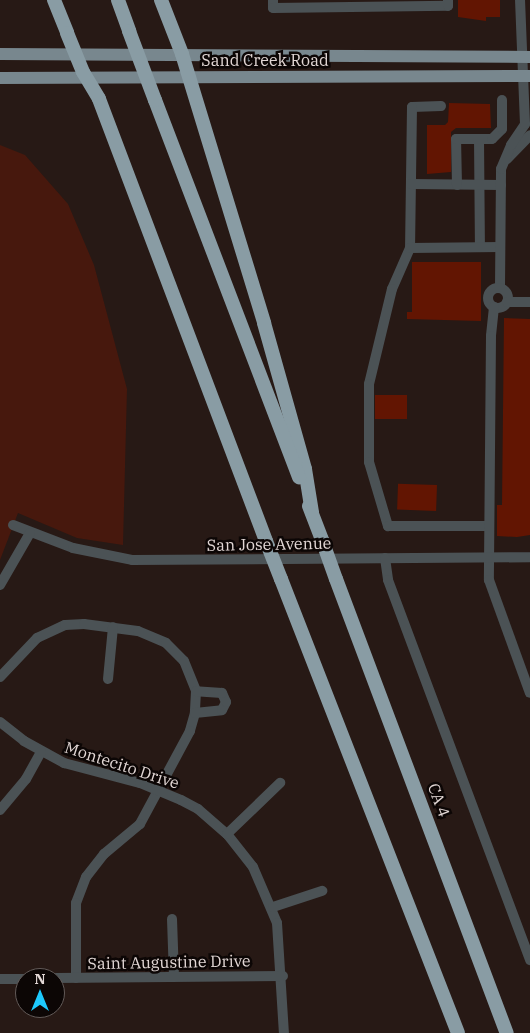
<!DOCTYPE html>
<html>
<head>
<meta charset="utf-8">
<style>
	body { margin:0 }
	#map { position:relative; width:530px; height:1033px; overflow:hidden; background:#271915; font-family:"IBM Plex Serif",serif }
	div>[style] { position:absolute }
	.green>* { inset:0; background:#47180d }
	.building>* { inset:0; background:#621502; transform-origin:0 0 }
	.minor>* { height:10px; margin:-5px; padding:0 5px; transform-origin:5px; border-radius:5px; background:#4b5255 }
	.minor>.ring { margin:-5px; padding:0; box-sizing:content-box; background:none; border:10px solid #4b5255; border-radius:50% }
	.major>* { height:12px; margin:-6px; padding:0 6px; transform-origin:6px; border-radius:6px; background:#78878e }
	.highway>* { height:14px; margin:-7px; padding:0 7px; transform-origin:7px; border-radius:7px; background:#899ca4 }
	.highway-bridge>* { height:14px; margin:-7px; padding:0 7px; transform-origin:7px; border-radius:7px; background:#899ca4 }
	span { translate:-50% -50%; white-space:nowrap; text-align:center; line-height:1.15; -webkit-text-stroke:5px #0c0605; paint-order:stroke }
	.street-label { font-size:16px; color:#e2d7d5 }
	.north { position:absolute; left:15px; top:968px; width:50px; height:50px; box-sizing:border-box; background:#0c0605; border:1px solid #625a58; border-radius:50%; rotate:0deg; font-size:14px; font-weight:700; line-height:20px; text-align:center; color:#e2d7d5 }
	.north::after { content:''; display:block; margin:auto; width:18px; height:22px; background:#1dc9fd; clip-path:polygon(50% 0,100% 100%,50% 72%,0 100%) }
</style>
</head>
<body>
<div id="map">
	<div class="green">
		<div style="clip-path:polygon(0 145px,25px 155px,68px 204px,94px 265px,127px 389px,123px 545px,77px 538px,18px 513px,0 560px)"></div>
	</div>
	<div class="building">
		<div style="clip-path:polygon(458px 0,500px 0,500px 17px,486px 17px,486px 21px,458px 17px)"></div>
		<div style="clip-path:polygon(449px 103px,490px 104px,491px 128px,456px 128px,451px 132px,451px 172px,427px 174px,427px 125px,445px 125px,448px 122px)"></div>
		<div style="clip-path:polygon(412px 262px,481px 262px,481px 321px,407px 319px,407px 312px,412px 312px)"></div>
		<div style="clip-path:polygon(504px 318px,530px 319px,530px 535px,517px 537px,497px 536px,497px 505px,502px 505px)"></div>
		<div style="left:375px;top:395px;width:32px;height:24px"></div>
		<div style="left:437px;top:485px;width:26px;height:39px;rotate:92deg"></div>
	</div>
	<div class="minor">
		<div style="left:273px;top:0;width:8px;rotate:90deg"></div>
		<div style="left:273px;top:8px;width:175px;rotate:-0.7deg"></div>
		<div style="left:448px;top:6px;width:6px;rotate:-90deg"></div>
		<div style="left:441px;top:106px;width:29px;rotate:178deg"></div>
		<div style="left:412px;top:107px;width:141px;rotate:90.8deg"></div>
		<div style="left:410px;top:248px;width:45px;rotate:113.7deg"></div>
		<div style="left:392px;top:289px;width:98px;rotate:103.6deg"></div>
		<div style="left:369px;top:384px;width:78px;rotate:90deg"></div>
		<div style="left:369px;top:462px;width:67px;rotate:73.5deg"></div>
		<div style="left:388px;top:526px;width:101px"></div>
		<div style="left:479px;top:139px;width:108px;rotate:89.5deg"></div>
		<div style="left:507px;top:159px;width:33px;rotate:-46deg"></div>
		<div style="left:411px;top:184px;width:90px;rotate:0.6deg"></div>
		<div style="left:457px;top:185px;width:46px;rotate:-91.2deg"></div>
		<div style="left:456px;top:139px;width:36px"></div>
		<div style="left:492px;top:139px;width:14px;rotate:-45deg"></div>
		<div style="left:502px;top:129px;width:29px;rotate:-90deg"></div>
		<div style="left:410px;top:248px;width:90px;rotate:-0.6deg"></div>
		<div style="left:500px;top:287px;width:118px;rotate:-89.5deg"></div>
		<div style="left:501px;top:169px;width:26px;rotate:-67deg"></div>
		<div style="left:511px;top:145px;width:25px;rotate:-56deg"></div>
		<div style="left:525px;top:124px;width:124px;rotate:-92.3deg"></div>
		<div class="ring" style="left:488px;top:288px;width:10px;height:10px"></div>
		<div style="left:507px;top:302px;width:23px"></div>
		<div style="left:494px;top:307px;width:29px;rotate:96deg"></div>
		<div style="left:491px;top:336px;width:244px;rotate:90.5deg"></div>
		<div style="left:489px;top:580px;width:120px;rotate:70.1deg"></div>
		<div style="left:13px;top:525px;width:64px;rotate:21deg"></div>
		<div style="left:73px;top:548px;width:60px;rotate:11.5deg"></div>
		<div style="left:132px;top:560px;width:398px;rotate:-0.4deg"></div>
		<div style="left:385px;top:558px;width:22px;rotate:82deg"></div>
		<div style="left:388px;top:580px;width:406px;rotate:69.5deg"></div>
		<div style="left:0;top:585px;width:60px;rotate:-60deg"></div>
		<div style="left:0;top:677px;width:54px;rotate:-46.5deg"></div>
		<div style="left:37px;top:638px;width:31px;rotate:-25deg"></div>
		<div style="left:65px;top:625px;width:19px;rotate:-3deg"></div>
		<div style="left:84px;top:624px;width:54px;rotate:7.4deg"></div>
		<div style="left:138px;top:631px;width:30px;rotate:23deg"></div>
		<div style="left:166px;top:643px;width:25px;rotate:45deg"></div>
		<div style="left:184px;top:661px;width:32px;rotate:68deg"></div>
		<div style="left:196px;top:691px;width:22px;rotate:93deg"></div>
		<div style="left:195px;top:713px;width:19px;rotate:106deg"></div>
		<div style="left:190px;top:731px;width:106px;rotate:118.3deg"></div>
		<div style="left:140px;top:824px;width:47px;rotate:140.2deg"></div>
		<div style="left:104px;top:854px;width:29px;rotate:128deg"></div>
		<div style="left:86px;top:877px;width:28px;rotate:111deg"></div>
		<div style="left:76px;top:903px;width:75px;rotate:90deg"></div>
		<div style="left:108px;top:679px;width:52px;rotate:-84.5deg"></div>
		<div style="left:195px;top:713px;width:27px;rotate:-6deg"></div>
		<div style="left:222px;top:710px;width:9px;rotate:-63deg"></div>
		<div style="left:226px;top:702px;width:10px;rotate:-114deg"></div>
		<div style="left:222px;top:693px;width:26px;rotate:-176deg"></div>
		<div style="left:0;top:722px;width:31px;rotate:38deg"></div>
		<div style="left:24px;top:741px;width:46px;rotate:28.8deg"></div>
		<div style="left:64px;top:763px;width:79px;rotate:14.7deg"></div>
		<div style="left:140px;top:783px;width:44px;rotate:22.5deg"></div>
		<div style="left:181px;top:800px;width:19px;rotate:28deg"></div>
		<div style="left:198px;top:809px;width:38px;rotate:41deg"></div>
		<div style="left:227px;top:834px;width:42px;rotate:51.8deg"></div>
		<div style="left:253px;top:867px;width:61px;rotate:66.8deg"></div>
		<div style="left:277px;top:923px;width:110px;rotate:86.4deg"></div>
		<div style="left:0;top:810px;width:40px;rotate:-50deg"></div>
		<div style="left:26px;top:779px;width:31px;rotate:-61deg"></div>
		<div style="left:227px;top:834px;width:74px;rotate:-43.9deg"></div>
		<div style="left:273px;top:907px;width:52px;rotate:-18.1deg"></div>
		<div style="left:172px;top:919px;width:58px;rotate:88deg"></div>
		<div style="left:55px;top:978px;width:228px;rotate:-0.5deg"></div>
		<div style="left:0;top:979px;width:25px"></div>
	</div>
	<div class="major">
		<div style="left:0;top:54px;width:530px;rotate:0.32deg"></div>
		<div style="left:0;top:78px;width:530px;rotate:-0.22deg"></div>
	</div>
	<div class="highway">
		<div style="left:54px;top:0;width:35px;rotate:68deg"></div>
		<div style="left:118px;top:0;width:33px;rotate:70deg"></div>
		<div style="left:161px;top:0;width:58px;rotate:68.7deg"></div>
		<div style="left:182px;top:54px;width:281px;rotate:73deg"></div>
		<div style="left:264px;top:323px;width:152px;rotate:74.3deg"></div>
		<div style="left:305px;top:469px;width:44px;rotate:80.8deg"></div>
		<div style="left:99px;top:99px;width:472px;rotate:69.3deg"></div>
		<div style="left:155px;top:100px;width:404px;rotate:69.1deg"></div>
		<div style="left:309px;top:506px;width:36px;rotate:69deg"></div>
		<div style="left:281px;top:579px;width:487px;rotate:68.7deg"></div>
		<div style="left:336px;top:579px;width:485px;rotate:69.4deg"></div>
	</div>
	<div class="highway-bridge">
		<div style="left:129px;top:31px;width:74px;rotate:69.4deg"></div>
		<div style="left:67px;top:33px;width:42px;rotate:67.7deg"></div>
		<div style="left:83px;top:72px;width:31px;rotate:59deg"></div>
		<div style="left:322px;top:540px;width:41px;rotate:70.3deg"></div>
		<div style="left:266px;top:541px;width:41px;rotate:68.5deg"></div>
	</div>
	<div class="street-label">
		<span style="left:265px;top:60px">Sand Creek Road</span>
		<span style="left:269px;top:544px;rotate:-1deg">San Jose Avenue</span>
		<span style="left:122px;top:765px;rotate:18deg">Montecito Drive</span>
		<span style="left:439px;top:800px;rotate:69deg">CA 4</span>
		<span style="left:169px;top:962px;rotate:-1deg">Saint Augustine Drive</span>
	</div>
	<div class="north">N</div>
</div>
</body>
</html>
